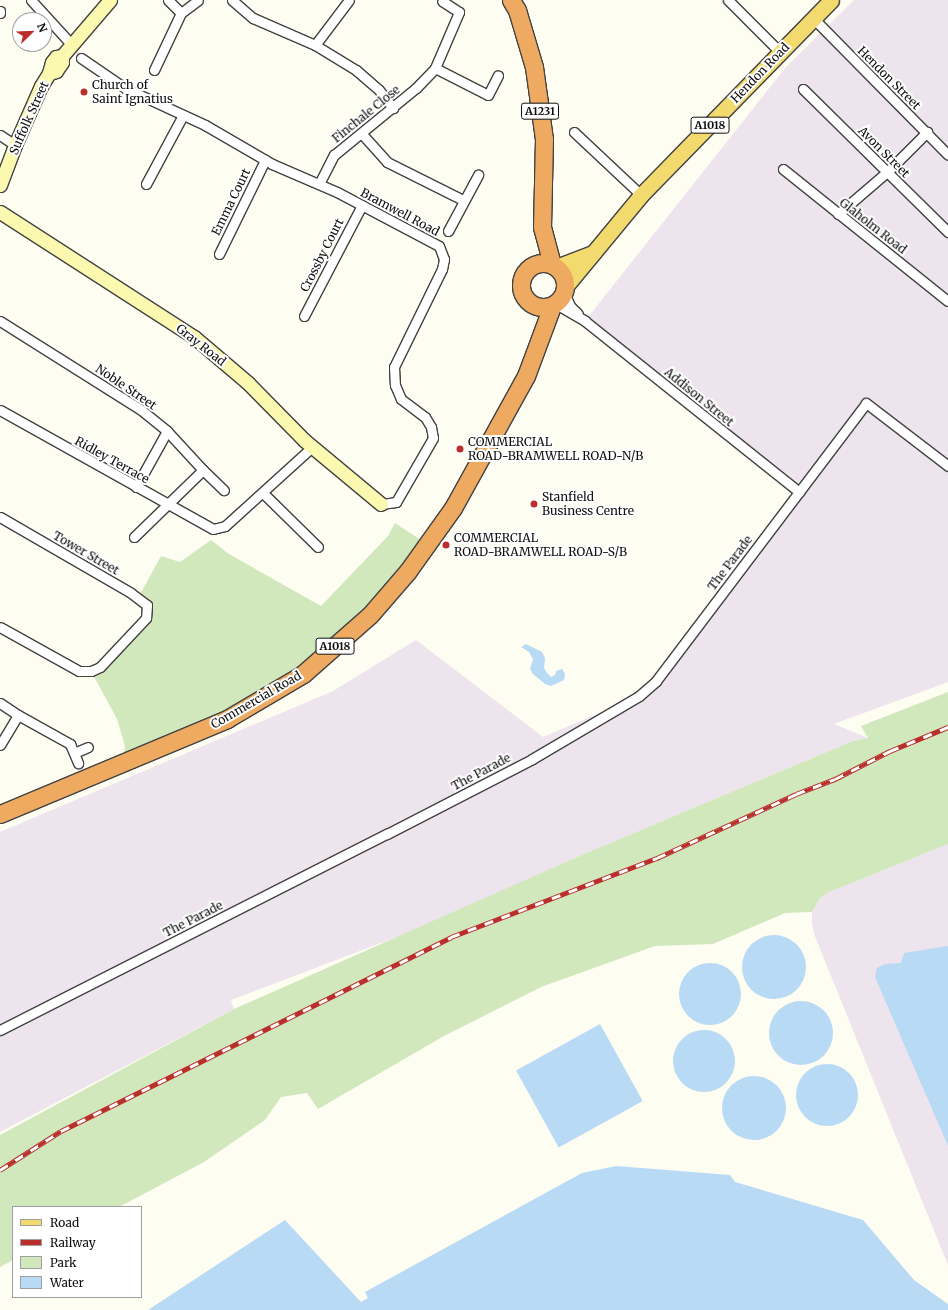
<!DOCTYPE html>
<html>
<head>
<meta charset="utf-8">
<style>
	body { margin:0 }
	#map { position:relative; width:948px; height:1310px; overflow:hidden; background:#fefdf2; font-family:Merriweather,serif }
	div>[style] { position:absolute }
	.industrial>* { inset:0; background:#ede4ed }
	.green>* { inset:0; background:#d0e8bc }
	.water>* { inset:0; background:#b8daf4; transform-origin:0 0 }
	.round { border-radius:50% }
	.roads { filter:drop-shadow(1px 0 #424242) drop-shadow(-1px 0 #424242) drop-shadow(0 1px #424242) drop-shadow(0 -1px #424242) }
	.street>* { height:9px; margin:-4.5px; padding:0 4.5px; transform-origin:4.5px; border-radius:4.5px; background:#fff }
	.secondary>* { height:13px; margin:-6.5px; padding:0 6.5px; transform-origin:6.5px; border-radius:6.5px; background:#fbf8b0 }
	.primary>* { height:15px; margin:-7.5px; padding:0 7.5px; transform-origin:7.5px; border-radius:7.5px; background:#f3da6e }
	.highway>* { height:17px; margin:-8.5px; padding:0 8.5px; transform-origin:8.5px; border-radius:8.5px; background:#eeaa60 }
	.highway>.ring { margin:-8.5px; padding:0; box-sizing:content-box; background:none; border:17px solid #eeaa60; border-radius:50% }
	.rail>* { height:4.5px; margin-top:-2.25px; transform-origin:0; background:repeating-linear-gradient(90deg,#fff 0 9px,#ba2e2c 0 18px); box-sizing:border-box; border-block:1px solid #ba2e2c }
	.dots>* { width:11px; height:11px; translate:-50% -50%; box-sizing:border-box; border:2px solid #fff; border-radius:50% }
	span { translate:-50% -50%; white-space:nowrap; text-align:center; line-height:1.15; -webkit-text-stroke:4px #fff; paint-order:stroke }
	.shield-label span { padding:1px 3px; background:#fff; border:1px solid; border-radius:3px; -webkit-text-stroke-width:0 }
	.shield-label { font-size:11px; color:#0f0f0f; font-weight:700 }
	.street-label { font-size:12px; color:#0f0f0f }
	.poi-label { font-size:12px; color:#0f0f0f }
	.left { translate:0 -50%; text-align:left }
	.legend { position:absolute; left:12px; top:1206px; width:130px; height:92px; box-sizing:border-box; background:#fff; border:1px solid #9f9f9f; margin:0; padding:5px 7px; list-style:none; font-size:12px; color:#0f0f0f }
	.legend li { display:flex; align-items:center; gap:8px; height:20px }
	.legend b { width:20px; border:1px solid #9f9f9f }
	.north { position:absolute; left:12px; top:12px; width:40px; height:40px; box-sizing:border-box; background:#fff; border:1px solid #9f9f9f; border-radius:50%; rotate:67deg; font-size:11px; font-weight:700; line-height:16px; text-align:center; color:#0f0f0f }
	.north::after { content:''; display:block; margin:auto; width:14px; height:18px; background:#ba2e2c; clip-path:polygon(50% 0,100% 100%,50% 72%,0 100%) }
</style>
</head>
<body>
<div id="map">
	<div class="industrial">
		<div style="clip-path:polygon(854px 0,948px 0,948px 682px,834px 724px,868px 738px,853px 741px,591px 851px,423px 927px,231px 1000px,234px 1009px,0 1132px,0 832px,333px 691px,416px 640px,543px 737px,639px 696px,799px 492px,585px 321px,786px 67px)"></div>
		<div style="clip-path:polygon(948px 844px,948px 1265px,814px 934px,812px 923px,812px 912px,816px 904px,819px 899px,827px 893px)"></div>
	</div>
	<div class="green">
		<div style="clip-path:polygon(395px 523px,427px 544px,303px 674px,122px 764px,125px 746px,117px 719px,91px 671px,146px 618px,147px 605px,138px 598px,161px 556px,180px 562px,211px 540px,229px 554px,321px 606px,388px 536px)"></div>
		<div style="clip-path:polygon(948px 692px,948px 844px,827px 893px,819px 899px,812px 912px,785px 913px,713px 944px,655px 946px,541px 987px,444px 1036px,318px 1109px,307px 1093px,281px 1097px,265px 1120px,204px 1162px,119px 1207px,13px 1207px,13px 1260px,0 1267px,0 1135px,234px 1009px,591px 851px,853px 741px,868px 738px,861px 726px)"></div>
	</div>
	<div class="water">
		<div style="clip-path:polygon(526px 644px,542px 652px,545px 658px,544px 668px,547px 673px,551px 677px,555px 675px,556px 671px,562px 669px,565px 674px,564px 680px,551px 686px,545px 684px,533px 674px,530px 669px,533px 659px,529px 652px,521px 647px)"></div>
		<div class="round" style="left:742px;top:935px;width:64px;height:64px"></div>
		<div style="clip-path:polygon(948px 946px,948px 1146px,875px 977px,877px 968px,885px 964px,901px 963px,904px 953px)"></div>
		<div class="round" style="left:679px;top:963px;width:62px;height:62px"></div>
		<div class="round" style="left:769px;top:1001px;width:64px;height:64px"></div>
		<div style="left:600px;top:1024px;width:88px;height:96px;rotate:61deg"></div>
		<div class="round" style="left:673px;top:1030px;width:62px;height:62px"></div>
		<div class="round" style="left:796px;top:1064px;width:62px;height:62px"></div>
		<div class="round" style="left:722px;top:1076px;width:64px;height:64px"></div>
		<div style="clip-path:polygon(616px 1166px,730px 1175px,735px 1182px,863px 1220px,914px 1280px,948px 1304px,948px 1310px,148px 1310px,285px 1220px,361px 1302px,368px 1298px,365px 1292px,582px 1173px)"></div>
	</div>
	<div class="roads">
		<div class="street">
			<div style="left:31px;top:0;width:59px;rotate:47.7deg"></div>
			<div style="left:168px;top:0;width:18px;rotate:45deg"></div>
			<div style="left:232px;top:0;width:28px;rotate:41deg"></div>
			<div style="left:253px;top:18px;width:68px;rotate:23.5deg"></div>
			<div style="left:315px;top:45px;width:48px;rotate:31.4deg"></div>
			<div style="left:356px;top:70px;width:30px;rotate:41deg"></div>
			<div style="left:379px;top:90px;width:23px;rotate:52deg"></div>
			<div style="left:728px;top:0;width:75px;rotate:45deg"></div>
			<div style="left:0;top:11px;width:2px;rotate:90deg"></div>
			<div style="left:813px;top:18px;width:192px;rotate:45.4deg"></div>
			<div style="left:315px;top:45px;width:56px;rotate:-52.9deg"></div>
			<div style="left:81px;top:58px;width:53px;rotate:34.3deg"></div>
			<div style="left:125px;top:88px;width:88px;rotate:24.8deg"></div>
			<div style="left:205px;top:125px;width:78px;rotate:30.2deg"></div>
			<div style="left:272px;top:164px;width:71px;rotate:23.3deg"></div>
			<div style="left:337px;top:192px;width:115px;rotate:27.9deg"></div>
			<div style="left:439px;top:246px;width:14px;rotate:69deg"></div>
			<div style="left:444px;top:259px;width:10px;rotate:101deg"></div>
			<div style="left:442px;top:269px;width:109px;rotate:116.1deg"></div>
			<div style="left:394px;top:367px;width:18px;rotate:87deg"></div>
			<div style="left:395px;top:385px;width:15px;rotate:67deg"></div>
			<div style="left:401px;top:399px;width:30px;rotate:37deg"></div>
			<div style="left:425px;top:417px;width:12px;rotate:59deg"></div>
			<div style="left:431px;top:427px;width:11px;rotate:80deg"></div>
			<div style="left:433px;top:438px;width:74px;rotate:120deg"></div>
			<div style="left:396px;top:502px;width:15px;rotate:172deg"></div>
			<div style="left:435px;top:68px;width:59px;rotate:27deg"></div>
			<div style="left:488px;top:95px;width:22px;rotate:-63deg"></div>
			<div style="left:154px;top:70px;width:63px;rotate:-64.7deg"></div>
			<div style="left:181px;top:13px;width:21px;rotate:-37deg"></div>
			<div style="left:803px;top:89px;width:204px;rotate:44.6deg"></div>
			<div style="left:574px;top:132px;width:92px;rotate:43.2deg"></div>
			<div style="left:362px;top:134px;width:38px;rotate:48deg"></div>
			<div style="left:387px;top:162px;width:85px;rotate:26.6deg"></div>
			<div style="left:0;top:135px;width:18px;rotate:34deg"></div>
			<div style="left:783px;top:169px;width:211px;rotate:38.7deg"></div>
			<div style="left:146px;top:184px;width:78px;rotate:-61.8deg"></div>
			<div style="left:319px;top:184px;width:33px;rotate:-63deg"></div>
			<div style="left:334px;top:155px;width:106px;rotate:-39.3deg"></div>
			<div style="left:416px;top:88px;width:28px;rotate:-46deg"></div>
			<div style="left:435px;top:68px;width:61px;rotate:-66.8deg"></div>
			<div style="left:459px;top:12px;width:20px;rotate:-147deg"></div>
			<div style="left:838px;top:214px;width:65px;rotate:-40.6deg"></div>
			<div style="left:887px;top:172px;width:57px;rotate:-45deg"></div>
			<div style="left:448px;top:231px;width:64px;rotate:-61.8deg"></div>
			<div style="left:219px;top:254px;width:105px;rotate:-63.9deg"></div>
			<div style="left:564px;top:292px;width:15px;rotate:67deg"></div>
			<div style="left:570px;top:306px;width:11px;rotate:45deg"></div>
			<div style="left:556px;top:304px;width:34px;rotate:30deg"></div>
			<div style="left:585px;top:321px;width:274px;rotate:38.6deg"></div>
			<div style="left:304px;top:316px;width:125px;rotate:-62.4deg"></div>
			<div style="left:0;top:321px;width:165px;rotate:32.2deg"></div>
			<div style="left:140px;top:409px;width:35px;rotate:39deg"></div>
			<div style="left:167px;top:431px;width:53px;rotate:47.3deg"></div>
			<div style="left:203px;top:470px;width:29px;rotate:44deg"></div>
			<div style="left:0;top:410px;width:244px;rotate:29.2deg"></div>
			<div style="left:213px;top:529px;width:12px;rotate:-14deg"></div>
			<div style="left:225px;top:526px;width:118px;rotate:-42.2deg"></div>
			<div style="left:136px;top:487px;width:64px;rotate:-61deg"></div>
			<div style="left:263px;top:493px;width:77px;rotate:44.5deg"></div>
			<div style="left:0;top:517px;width:151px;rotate:30.1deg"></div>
			<div style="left:131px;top:593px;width:20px;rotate:37deg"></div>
			<div style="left:147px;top:605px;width:13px;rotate:94deg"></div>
			<div style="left:146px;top:618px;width:67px;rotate:133.2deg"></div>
			<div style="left:100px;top:667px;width:10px;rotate:156deg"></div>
			<div style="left:91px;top:671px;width:12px;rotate:180deg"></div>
			<div style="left:79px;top:671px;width:90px;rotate:-150.9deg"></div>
			<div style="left:134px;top:537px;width:96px;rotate:-44.2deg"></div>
			<div style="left:0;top:703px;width:22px;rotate:34deg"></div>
			<div style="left:18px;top:715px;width:60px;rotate:29.1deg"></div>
			<div style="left:70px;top:744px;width:21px;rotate:67deg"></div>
			<div style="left:0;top:745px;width:35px;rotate:-59deg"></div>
			<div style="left:74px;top:753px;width:15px;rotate:-23deg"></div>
			<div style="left:0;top:1030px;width:434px;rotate:-26.9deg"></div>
			<div style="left:387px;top:834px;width:163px;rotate:-27.3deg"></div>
			<div style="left:532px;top:759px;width:124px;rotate:-30.5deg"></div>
			<div style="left:639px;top:696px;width:23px;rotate:-41deg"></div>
			<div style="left:656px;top:681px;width:348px;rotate:-52.9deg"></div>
			<div style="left:866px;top:403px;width:103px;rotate:37.5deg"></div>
		</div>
		<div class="secondary">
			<div style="left:62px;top:56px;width:74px;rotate:-49.4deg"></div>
			<div style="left:62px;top:56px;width:6px;rotate:90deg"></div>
			<div style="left:62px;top:62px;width:11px;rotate:124deg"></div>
			<div style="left:56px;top:71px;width:7px;rotate:164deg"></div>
			<div style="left:49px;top:73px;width:11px;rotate:-75deg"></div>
			<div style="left:52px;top:62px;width:6px;rotate:-51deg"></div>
			<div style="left:56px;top:57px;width:6px;rotate:-9deg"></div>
			<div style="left:0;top:185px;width:43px;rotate:-69.4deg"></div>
			<div style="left:15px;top:145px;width:64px;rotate:-66.2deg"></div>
			<div style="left:41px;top:86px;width:15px;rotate:-58deg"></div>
			<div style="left:0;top:212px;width:231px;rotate:32.8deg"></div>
			<div style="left:194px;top:337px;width:71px;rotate:40.4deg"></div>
			<div style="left:248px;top:383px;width:80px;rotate:45.5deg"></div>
			<div style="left:304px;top:440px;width:100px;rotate:39.7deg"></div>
		</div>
		<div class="primary">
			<div style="left:556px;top:267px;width:40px;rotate:-21deg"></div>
			<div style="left:565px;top:287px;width:119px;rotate:-50.4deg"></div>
			<div style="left:641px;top:195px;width:272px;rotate:-45.7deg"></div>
		</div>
		<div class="highway">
			<div style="left:511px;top:0;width:12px;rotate:59deg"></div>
			<div style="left:517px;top:10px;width:59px;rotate:73.4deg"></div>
			<div style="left:534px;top:67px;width:73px;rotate:82.1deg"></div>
			<div style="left:544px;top:139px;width:88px;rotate:91.3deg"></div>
			<div style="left:542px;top:227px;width:39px;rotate:75deg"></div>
			<div class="ring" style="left:521px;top:263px;width:27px;height:27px"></div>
			<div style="left:0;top:814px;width:246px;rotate:-22.7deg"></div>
			<div style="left:227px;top:719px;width:88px;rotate:-30.6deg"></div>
			<div style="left:303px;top:674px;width:89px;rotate:-41.4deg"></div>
			<div style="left:370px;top:615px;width:58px;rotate:-49.2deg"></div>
			<div style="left:408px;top:571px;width:77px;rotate:-54.5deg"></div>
			<div style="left:453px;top:508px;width:151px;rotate:-61.1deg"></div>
			<div style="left:526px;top:376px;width:75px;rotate:-69.6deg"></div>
		</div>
	</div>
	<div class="rail">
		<div style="left:0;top:1170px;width:72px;rotate:-32.6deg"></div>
		<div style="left:61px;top:1131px;width:436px;rotate:-26.4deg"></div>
		<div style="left:451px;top:937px;width:221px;rotate:-21deg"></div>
		<div style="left:657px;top:858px;width:153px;rotate:-24.7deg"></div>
		<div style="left:796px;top:794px;width:42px;rotate:-21deg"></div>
		<div style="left:835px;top:779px;width:62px;rotate:-27deg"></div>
		<div style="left:890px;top:751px;width:63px;rotate:-22.5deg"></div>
	</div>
	<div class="dots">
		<div style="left:84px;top:92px;background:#ba2e2c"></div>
		<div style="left:460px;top:449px;background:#ba2e2c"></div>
		<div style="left:534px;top:504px;background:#ba2e2c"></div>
		<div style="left:446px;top:545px;background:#ba2e2c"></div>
	</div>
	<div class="shield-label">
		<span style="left:540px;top:111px">A1231</span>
		<span style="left:710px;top:125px">A1018</span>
		<span style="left:335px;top:646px">A1018</span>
	</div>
	<div class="street-label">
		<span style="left:760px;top:73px;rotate:-46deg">Hendon Road</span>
		<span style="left:889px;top:78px;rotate:45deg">Hendon Street</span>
		<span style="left:366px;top:114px;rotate:-39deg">Finchale Close</span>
		<span style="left:29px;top:118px;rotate:-66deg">Suffolk Street</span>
		<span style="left:884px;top:152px;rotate:45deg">Avon Street</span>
		<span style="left:231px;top:202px;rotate:-64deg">Emma Court</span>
		<span style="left:400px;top:212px;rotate:28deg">Bramwell Road</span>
		<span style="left:873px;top:226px;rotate:38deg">Glaholm Road</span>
		<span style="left:322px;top:255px;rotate:-63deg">Crossby Court</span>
		<span style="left:201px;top:345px;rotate:38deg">Gray Road</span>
		<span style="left:126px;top:387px;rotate:34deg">Noble Street</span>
		<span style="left:699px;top:397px;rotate:39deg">Addison Street</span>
		<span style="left:112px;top:460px;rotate:29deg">Ridley Terrace</span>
		<span style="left:86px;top:553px;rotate:30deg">Tower Street</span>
		<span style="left:730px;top:563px;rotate:-53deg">The Parade</span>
		<span style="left:256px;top:700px;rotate:-30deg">Commercial Road</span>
		<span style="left:481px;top:772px;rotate:-28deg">The Parade</span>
		<span style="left:193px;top:919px;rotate:-27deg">The Parade</span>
	</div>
	<div class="poi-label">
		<span class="left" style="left:92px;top:92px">Church of<br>Saint Ignatius</span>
		<span class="left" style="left:468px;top:449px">COMMERCIAL<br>ROAD-BRAMWELL ROAD-N/B</span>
		<span class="left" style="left:542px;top:504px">Stanfield<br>Business Centre</span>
		<span class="left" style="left:454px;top:545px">COMMERCIAL<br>ROAD-BRAMWELL ROAD-S/B</span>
	</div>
	<ul class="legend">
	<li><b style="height:5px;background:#f3da6e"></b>Road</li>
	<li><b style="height:5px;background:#ba2e2c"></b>Railway</li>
	<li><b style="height:11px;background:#d0e8bc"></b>Park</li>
	<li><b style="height:11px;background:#b8daf4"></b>Water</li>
	</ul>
	<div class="north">N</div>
</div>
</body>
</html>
